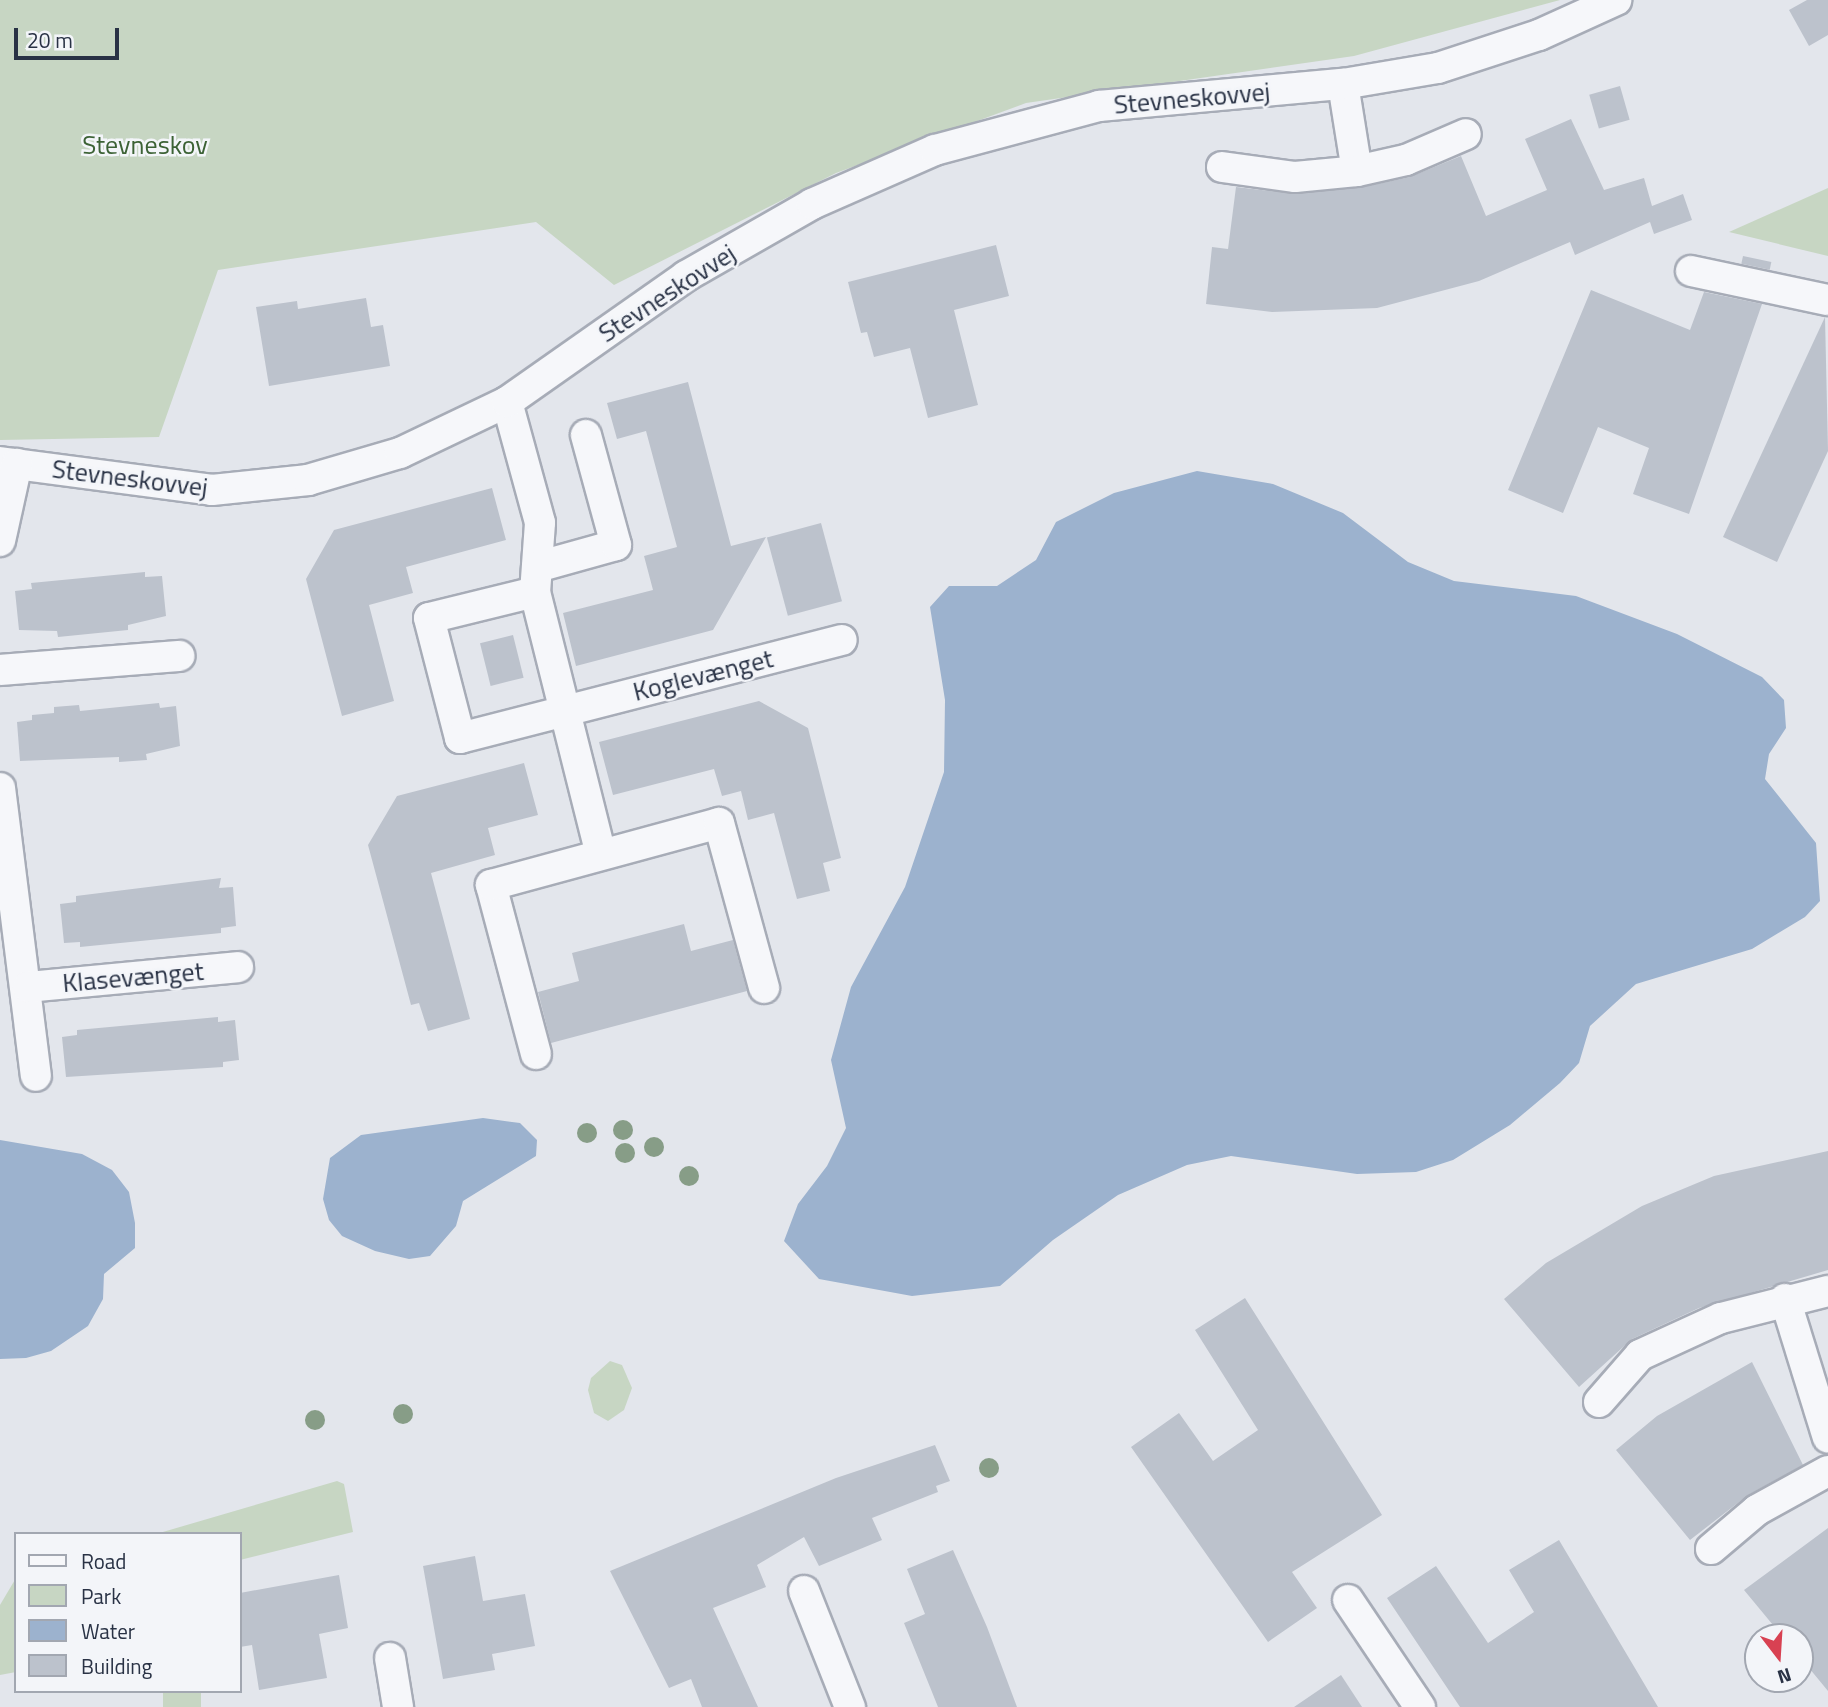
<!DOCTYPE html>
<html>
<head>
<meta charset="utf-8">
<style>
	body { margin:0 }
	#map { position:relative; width:1828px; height:1707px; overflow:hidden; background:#e3e6ec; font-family:"Titillium Web",sans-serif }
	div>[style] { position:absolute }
	.green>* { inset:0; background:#c7d6c3; transform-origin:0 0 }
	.water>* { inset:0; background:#9cb2ce }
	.building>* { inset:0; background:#bcc2cc; transform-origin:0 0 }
	.roads { filter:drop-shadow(2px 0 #a7acb7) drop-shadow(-2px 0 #a7acb7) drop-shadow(0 2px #a7acb7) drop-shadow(0 -2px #a7acb7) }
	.minor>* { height:30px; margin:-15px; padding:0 15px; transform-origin:15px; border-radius:15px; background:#f6f7fa }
	.trees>* { width:20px; height:20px; margin:-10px; border-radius:50%; background:#879d87 }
	span { translate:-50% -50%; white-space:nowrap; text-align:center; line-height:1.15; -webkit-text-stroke:5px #f3f5f9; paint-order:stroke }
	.street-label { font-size:26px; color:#293245 }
	.park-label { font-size:26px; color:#3c6235 }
	.legend { position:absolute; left:14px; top:1532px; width:228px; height:161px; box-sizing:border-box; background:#f3f5f9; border:2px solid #a2a7b1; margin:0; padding:9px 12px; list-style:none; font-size:21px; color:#293245 }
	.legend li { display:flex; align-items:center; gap:14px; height:35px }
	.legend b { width:35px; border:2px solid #a2a7b1 }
	.north { position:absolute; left:1744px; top:1623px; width:70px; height:70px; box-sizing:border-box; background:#f3f5f9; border:2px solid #a2a7b1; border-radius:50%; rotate:163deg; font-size:19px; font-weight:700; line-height:28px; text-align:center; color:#293245 }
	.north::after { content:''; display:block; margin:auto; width:24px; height:32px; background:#d84152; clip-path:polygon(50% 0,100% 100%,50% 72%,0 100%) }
	.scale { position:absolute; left:14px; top:28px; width:105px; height:32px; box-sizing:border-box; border:4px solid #293245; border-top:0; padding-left:9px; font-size:21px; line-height:24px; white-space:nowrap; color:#293245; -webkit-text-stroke:5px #f3f5f9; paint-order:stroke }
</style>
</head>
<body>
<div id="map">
	<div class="green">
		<div style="clip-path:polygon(0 0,1560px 0,1354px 56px,1026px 103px,836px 173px,614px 285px,536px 222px,218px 270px,159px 437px,0 440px)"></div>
		<div style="clip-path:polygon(1828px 188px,1828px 256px,1729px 232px)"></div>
		<div style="clip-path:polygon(610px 1361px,622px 1365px,632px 1388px,624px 1410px,608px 1421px,594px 1413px,588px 1390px,591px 1378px)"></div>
		<div style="clip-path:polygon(337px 1481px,344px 1484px,353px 1532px,240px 1560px,240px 1534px,156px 1534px)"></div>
		<div style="clip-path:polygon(16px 1578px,16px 1672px,0 1675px,0 1605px)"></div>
		<div style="left:163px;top:1691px;width:38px;height:16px"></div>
	</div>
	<div class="water">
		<div style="clip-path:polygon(1197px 471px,1273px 484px,1343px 513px,1408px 562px,1454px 581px,1576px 596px,1677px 634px,1762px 677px,1784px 700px,1786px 728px,1769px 754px,1765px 779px,1816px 843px,1820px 901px,1805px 917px,1752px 949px,1636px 984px,1590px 1026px,1579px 1063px,1560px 1083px,1510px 1125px,1453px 1160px,1416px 1172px,1357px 1174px,1231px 1156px,1187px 1165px,1118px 1195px,1053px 1240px,1000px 1286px,912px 1296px,819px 1279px,784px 1241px,798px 1204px,827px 1166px,846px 1128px,831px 1060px,851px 987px,905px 887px,944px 772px,945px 700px,930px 607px,949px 586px,997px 586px,1036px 560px,1056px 522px,1114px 493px)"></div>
		<div style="clip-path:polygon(483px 1118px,520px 1123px,537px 1140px,536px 1156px,463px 1201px,456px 1226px,430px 1256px,409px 1259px,375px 1251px,342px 1236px,329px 1220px,323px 1199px,330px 1158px,361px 1135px)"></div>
		<div style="clip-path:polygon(0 1140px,82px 1154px,112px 1170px,129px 1192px,135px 1223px,135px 1248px,104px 1274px,103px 1299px,88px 1326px,51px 1351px,26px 1358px,0 1359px)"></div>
	</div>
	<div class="building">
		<div style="clip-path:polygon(1807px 0,1828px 0,1828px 35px,1809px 46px,1789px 10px)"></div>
		<div style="left:1620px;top:86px;width:35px;height:32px;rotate:74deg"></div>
		<div style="clip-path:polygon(1571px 119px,1604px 190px,1644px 178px,1652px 206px,1683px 194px,1692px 220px,1654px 234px,1650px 222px,1575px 255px,1570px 242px,1479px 281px,1377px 308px,1272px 312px,1206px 304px,1212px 247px,1228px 249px,1236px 187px,1296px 194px,1359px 188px,1410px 177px,1461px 156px,1486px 216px,1547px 190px,1525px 139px)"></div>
		<div style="clip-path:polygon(996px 245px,1009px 296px,954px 310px,978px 405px,928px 418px,910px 348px,874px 357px,867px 332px,861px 333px,848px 282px)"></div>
		<div style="left:1743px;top:256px;width:29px;height:8px;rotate:12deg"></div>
		<div style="clip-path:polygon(1591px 290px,1690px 330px,1704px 292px,1762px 304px,1689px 514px,1633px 494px,1649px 448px,1598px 427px,1563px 513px,1508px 490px)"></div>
		<div style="clip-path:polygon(366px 298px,371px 327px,383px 325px,390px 366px,269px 386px,256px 307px,297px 301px,298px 309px)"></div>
		<div style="clip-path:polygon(1825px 317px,1828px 451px,1777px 562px,1723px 537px)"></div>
		<div style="clip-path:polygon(688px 382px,731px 546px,766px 537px,713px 630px,576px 666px,563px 613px,653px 590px,644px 556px,677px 547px,646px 431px,617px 439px,607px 403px)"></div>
		<div style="clip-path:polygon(492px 488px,506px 540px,406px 567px,413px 593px,369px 605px,394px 701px,342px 716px,306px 579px,334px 530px)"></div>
		<div style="left:821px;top:523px;width:81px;height:56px;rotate:75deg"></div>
		<div style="clip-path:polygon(145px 572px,145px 577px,162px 576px,166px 616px,128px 625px,128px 630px,58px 637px,57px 631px,19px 630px,15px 591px,32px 589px,31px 583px)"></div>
		<div style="left:513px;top:635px;width:44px;height:34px;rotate:76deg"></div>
		<div style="clip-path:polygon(759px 701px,808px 728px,841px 858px,823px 863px,830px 891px,797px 899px,774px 813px,748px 820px,741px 791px,722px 796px,714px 769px,613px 795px,599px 742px)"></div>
		<div style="clip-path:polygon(159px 703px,160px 708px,176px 706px,180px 746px,146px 754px,147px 760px,119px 762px,119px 757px,20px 761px,17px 722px,32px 720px,32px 715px,54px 713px,54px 707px,79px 705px,80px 711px)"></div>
		<div style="clip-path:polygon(524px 763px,538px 815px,488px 828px,495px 855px,431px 873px,470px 1019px,428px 1031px,419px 1003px,411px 1005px,368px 845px,397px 796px)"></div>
		<div style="clip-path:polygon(221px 878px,219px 888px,233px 887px,236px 926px,221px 928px,221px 933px,80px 947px,80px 942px,64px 943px,60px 904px,76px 902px,76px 896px)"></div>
		<div style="clip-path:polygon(684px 924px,691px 951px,733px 940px,747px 991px,551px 1043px,538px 992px,579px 981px,572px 953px)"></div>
		<div style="clip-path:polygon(218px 1017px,218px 1022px,235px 1020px,239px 1060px,223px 1062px,223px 1067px,66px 1077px,62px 1037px,77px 1035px,77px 1030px)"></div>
		<div style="clip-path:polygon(1828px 1151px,1828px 1270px,1699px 1308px,1632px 1339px,1579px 1387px,1504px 1299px,1546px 1263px,1642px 1206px,1714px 1176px)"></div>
		<div style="clip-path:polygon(1245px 1298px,1382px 1515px,1292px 1572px,1317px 1608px,1268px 1642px,1131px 1447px,1179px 1413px,1213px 1461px,1258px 1430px,1195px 1330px)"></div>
		<div style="clip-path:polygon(1752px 1362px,1803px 1465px,1748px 1495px,1690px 1540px,1616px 1450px,1657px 1416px)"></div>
		<div style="clip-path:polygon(935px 1445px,950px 1481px,936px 1486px,938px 1492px,872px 1518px,882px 1540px,819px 1566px,804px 1537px,757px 1565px,766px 1587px,713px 1608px,758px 1707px,702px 1707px,691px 1679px,669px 1688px,610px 1571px,836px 1478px)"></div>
		<div style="clip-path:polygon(1828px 1528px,1828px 1691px,1800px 1657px,1800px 1637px,1783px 1637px,1744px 1590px)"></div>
		<div style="clip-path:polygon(1559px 1540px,1658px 1707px,1460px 1707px,1387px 1598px,1436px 1566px,1488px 1643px,1534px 1612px,1509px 1570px)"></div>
		<div style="clip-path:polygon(953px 1550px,987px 1627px,1017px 1707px,938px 1707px,932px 1692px,904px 1623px,925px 1614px,907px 1569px)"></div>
		<div style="clip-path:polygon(475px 1556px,483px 1601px,525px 1594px,535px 1646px,492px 1654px,495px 1670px,443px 1679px,423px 1566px)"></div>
		<div style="clip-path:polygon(339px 1575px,348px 1628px,319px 1634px,327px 1678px,259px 1690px,252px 1645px,240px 1647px,240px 1593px)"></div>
		<div style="clip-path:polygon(1341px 1675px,1362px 1707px,1294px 1707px)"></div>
	</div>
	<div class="roads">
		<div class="minor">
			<div style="left:1343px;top:84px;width:88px;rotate:80.9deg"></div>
			<div style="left:1222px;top:167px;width:74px;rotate:7.8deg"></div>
			<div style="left:1295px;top:177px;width:62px;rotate:-5.5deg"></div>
			<div style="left:1357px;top:171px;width:50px;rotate:-12.7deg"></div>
			<div style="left:1406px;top:160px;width:65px;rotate:-23.4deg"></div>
			<div style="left:1691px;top:271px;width:140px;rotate:12deg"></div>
			<div style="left:507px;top:402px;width:125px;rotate:74.7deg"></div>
			<div style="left:540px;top:523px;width:69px;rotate:94.1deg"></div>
			<div style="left:535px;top:592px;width:270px;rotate:75.9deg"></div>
			<div style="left:0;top:462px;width:214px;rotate:7.5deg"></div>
			<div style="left:212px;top:490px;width:97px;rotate:-5.9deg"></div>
			<div style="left:308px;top:480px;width:96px;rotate:-16.4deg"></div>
			<div style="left:400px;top:453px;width:119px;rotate:-25.5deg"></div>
			<div style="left:507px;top:402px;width:219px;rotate:-35.1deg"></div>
			<div style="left:686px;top:276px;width:145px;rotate:-29.7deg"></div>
			<div style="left:812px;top:204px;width:134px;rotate:-23.7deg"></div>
			<div style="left:935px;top:150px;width:170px;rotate:-15deg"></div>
			<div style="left:1099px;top:106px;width:245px;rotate:-5.2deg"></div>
			<div style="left:1343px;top:84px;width:96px;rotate:-9.6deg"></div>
			<div style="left:1438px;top:68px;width:106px;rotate:-18.1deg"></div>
			<div style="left:1539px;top:35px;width:85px;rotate:-24.4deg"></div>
			<div style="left:0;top:541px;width:79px;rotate:-77.6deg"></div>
			<div style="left:537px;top:567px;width:82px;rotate:-15.6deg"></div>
			<div style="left:616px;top:545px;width:114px;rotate:-105.3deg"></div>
			<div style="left:535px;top:592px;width:109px;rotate:166.2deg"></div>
			<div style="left:429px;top:618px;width:124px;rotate:75.5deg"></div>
			<div style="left:460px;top:738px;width:394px;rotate:-14.4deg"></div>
			<div style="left:0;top:670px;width:180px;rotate:-4.5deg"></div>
			<div style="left:0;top:788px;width:290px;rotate:82.9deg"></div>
			<div style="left:28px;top:987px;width:211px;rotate:-5.4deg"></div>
			<div style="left:536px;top:1054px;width:175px;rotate:-104.9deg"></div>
			<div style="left:491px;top:885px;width:236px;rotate:-15.2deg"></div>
			<div style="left:719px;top:823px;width:171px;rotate:74.7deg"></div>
			<div style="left:1785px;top:1299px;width:145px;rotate:72.8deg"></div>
			<div style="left:1599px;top:1402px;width:62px;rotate:-48.9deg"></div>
			<div style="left:1640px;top:1355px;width:89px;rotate:-24.6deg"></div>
			<div style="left:1721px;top:1318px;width:110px;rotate:-14.2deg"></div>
			<div style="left:1711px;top:1549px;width:60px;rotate:-40.3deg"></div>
			<div style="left:1757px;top:1510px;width:81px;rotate:-28.8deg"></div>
			<div style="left:804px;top:1591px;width:125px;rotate:68.4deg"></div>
			<div style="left:1348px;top:1600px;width:129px;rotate:56.1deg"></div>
			<div style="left:390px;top:1658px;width:50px;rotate:80.7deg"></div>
		</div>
	</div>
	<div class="trees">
		<div style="left:623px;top:1130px"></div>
		<div style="left:587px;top:1133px"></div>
		<div style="left:654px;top:1147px"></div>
		<div style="left:625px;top:1153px"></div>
		<div style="left:689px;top:1176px"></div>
		<div style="left:403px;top:1414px"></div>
		<div style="left:315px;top:1420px"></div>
		<div style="left:989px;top:1468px"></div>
	</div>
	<div class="street-label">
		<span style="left:1192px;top:98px;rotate:-5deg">Stevneskovvej</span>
		<span style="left:667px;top:293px;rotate:-33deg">Stevneskovvej</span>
		<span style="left:130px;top:478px;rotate:7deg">Stevneskovvej</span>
		<span style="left:703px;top:675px;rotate:-14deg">Koglevænget</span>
		<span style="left:133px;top:977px;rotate:-5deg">Klasevænget</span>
	</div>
	<div class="park-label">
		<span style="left:145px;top:145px">Stevneskov</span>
	</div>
	<ul class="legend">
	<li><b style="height:9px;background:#f6f7fa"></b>Road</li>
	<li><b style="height:19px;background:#c7d6c3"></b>Park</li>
	<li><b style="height:19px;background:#9cb2ce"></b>Water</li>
	<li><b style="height:19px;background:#bcc2cc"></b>Building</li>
	</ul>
	<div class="north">N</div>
	<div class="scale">20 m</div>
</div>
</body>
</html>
